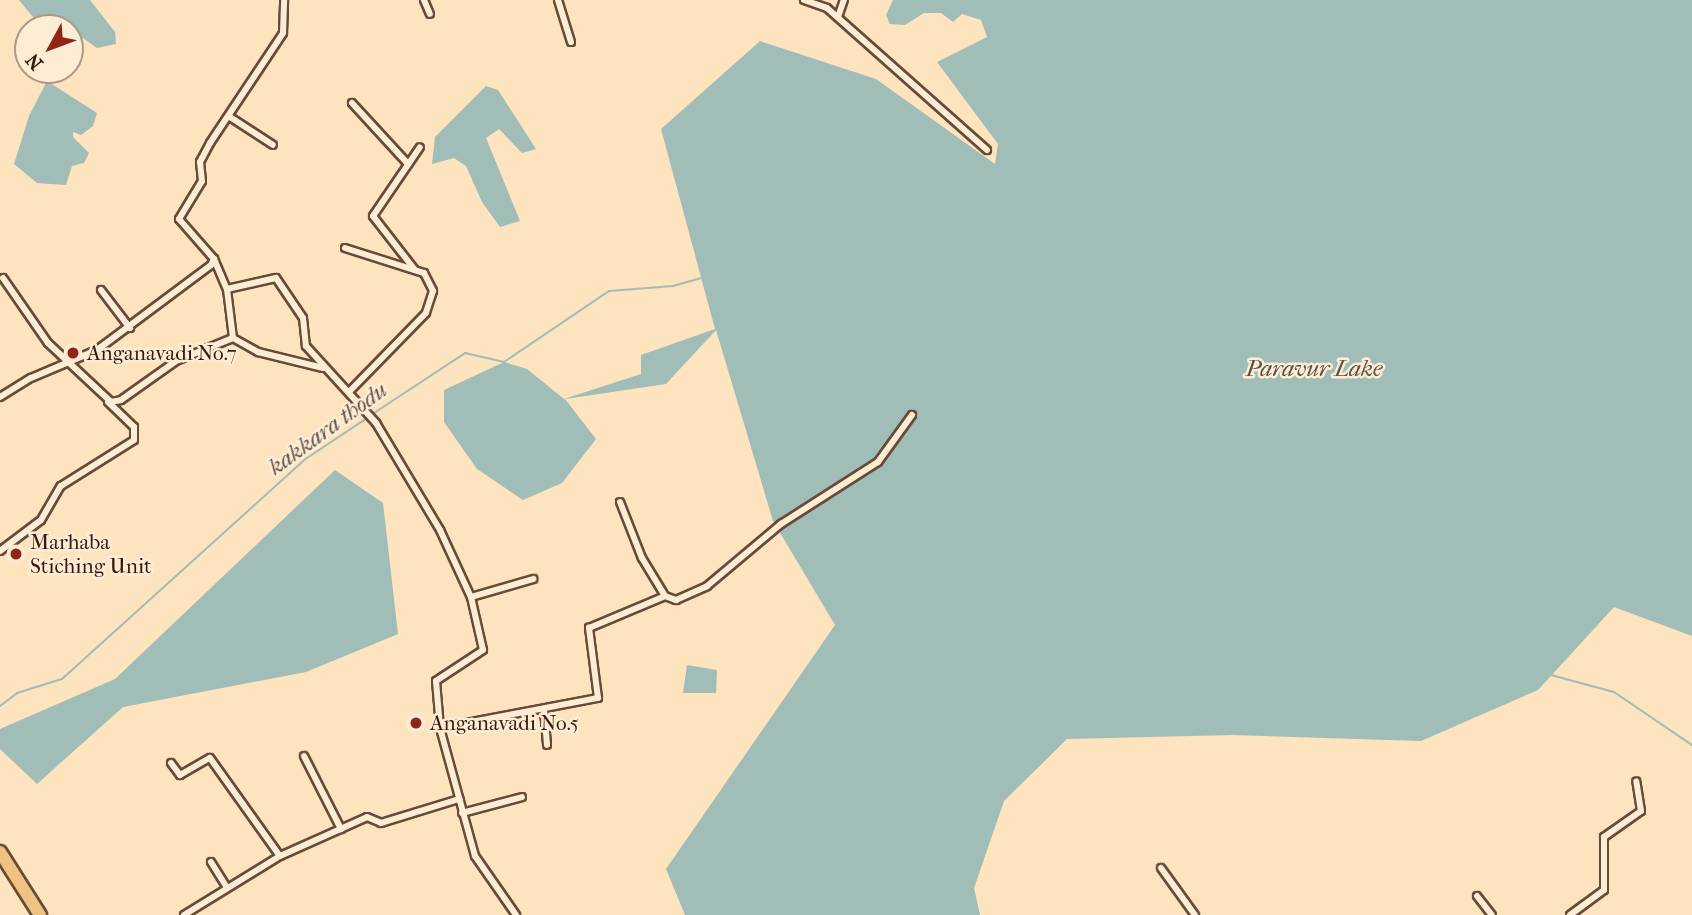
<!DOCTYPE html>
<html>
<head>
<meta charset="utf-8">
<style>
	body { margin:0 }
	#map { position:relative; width:1692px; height:915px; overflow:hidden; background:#fde3be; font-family:"IM FELL French Canon",serif }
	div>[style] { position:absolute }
	.water>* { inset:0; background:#a0bdb7 }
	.stream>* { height:2px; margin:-1px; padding:0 1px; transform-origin:1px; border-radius:1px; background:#a0bdb7 }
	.roads { filter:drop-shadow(2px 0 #684a38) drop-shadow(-2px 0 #684a38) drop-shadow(0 2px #684a38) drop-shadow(0 -2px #684a38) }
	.street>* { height:6px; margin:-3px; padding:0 3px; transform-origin:3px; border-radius:3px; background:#feedd5 }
	.highway>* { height:12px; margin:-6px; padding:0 6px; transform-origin:6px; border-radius:6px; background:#eec27f }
	.dots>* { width:19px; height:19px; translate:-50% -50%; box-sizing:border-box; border:4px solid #feedd5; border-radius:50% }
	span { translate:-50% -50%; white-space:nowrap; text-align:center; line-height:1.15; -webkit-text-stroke:5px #feedd5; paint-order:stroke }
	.poi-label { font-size:21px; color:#37170b }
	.left { translate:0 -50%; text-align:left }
	.water-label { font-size:23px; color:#5c5147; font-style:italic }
	.north { position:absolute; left:14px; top:14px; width:70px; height:70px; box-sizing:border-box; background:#feedd5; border:2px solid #ae9784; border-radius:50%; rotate:229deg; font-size:19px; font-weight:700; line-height:28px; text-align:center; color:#37170b }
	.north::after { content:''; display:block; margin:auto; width:24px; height:32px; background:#8f2418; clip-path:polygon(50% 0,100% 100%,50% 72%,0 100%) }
</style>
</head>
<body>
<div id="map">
	<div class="water">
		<div style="clip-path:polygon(19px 0,90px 0,115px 32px,116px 44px,97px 48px,56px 19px,52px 20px,58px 28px,42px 28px)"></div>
		<div style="clip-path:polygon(893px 0,1692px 0,1692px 636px,1614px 607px,1538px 690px,1421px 741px,1232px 735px,1067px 739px,1004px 801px,974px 888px,980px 915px,685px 915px,666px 869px,835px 625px,773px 521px,716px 330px,666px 384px,565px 399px,596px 439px,562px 483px,523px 500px,477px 469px,444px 422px,444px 390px,504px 362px,527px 369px,564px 399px,641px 374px,641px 355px,715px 329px,661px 129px,760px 41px,876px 79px,995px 164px,998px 144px,937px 62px,987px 37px,981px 20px,962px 14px,953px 22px,941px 13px,924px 13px,905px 25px,890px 24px,886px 15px)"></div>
		<div style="clip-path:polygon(47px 81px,97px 113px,93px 126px,81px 135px,73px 132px,73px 137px,89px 153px,84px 163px,72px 166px,66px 185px,37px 183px,14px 164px,29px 116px)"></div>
		<div style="clip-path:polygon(486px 86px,498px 90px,536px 149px,522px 153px,499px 129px,486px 138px,520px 221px,500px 227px,482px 202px,466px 166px,454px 158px,432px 164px,435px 137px)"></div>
		<div style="clip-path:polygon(335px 470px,383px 503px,398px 634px,306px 672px,123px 707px,37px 784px,0 749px,0 729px,115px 679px)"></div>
		<div style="clip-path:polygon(687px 665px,717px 670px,716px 693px,683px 693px)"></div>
	</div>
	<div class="stream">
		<div style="left:371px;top:415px;width:113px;rotate:-33.4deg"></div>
		<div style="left:465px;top:353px;width:40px;rotate:13deg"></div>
		<div style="left:504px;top:362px;width:127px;rotate:-34.1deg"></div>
		<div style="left:609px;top:291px;width:64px;rotate:-4.5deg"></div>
		<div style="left:673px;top:286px;width:32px;rotate:-16deg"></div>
		<div style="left:1551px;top:675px;width:65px;rotate:15.1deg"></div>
		<div style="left:1614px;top:692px;width:94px;rotate:34.2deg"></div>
		<div style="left:0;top:706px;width:21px;rotate:-37deg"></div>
		<div style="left:17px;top:693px;width:47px;rotate:-17.3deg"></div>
		<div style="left:62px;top:679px;width:330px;rotate:-42.1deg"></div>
		<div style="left:307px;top:458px;width:72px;rotate:-33.7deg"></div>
	</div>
	<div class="roads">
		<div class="street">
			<div style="left:424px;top:0;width:15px;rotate:67deg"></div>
			<div style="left:558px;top:0;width:44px;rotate:72.8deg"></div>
			<div style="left:804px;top:0;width:24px;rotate:19deg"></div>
			<div style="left:827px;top:8px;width:214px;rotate:41.6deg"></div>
			<div style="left:838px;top:17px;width:18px;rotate:-71deg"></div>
			<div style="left:352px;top:103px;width:83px;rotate:47.4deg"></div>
			<div style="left:230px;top:117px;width:51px;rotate:33.1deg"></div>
			<div style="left:345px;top:248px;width:83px;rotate:17.6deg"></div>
			<div style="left:424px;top:273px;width:20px;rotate:63deg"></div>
			<div style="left:433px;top:291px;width:23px;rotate:108deg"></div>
			<div style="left:426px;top:313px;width:109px;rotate:134.3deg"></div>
			<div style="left:214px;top:259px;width:33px;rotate:67deg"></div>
			<div style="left:227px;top:289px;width:50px;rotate:-12.7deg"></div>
			<div style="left:276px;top:278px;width:48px;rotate:56deg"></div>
			<div style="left:303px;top:318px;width:28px;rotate:84deg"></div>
			<div style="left:306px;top:346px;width:104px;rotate:47.7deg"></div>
			<div style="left:376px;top:423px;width:125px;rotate:59.1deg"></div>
			<div style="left:440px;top:530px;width:74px;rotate:65.2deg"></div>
			<div style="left:471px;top:597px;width:54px;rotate:77.2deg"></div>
			<div style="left:483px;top:650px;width:56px;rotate:146.6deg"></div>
			<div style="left:436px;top:681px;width:47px;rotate:85.1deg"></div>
			<div style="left:440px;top:728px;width:133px;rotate:74.7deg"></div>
			<div style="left:475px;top:856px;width:72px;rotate:55.2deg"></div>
			<div style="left:415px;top:270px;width:68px;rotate:-127.9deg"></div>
			<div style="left:373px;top:216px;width:83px;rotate:-55.7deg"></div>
			<div style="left:3px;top:278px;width:79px;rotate:55.3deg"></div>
			<div style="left:48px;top:343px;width:86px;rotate:43.1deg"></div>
			<div style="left:111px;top:402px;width:10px;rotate:-11deg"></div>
			<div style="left:121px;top:400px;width:67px;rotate:-35.3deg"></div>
			<div style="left:176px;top:361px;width:61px;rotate:-22deg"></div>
			<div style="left:233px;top:338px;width:49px;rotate:-97deg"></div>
			<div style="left:101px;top:290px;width:48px;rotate:52.7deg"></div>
			<div style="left:233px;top:338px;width:29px;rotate:29deg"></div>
			<div style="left:258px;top:352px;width:67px;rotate:13.8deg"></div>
			<div style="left:0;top:397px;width:36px;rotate:-32deg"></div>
			<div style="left:31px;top:378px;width:72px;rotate:-23deg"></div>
			<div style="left:97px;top:350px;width:142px;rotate:-36.7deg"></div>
			<div style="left:211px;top:265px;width:7px;rotate:-63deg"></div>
			<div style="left:214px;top:259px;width:53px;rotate:-131.2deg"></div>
			<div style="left:179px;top:219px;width:44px;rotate:-58.8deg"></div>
			<div style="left:202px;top:181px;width:19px;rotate:-96deg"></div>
			<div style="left:200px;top:162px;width:21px;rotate:-62deg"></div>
			<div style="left:210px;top:143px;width:132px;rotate:-56.4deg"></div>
			<div style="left:283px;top:33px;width:33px;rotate:-88deg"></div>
			<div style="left:620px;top:502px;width:60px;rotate:68.6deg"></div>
			<div style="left:642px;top:558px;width:44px;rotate:58.8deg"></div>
			<div style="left:0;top:551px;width:51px;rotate:-37.1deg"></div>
			<div style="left:41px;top:520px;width:39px;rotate:-60deg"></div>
			<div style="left:61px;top:486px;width:86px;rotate:-32.2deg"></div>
			<div style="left:134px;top:440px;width:13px;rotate:-90deg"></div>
			<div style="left:134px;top:427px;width:36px;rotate:-136deg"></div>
			<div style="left:471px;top:597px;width:65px;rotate:-16.2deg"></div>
			<div style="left:544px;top:710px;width:35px;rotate:85deg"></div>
			<div style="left:440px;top:728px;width:161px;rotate:-10.8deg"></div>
			<div style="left:598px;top:698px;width:71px;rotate:-97.3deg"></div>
			<div style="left:589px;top:628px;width:82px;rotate:-22.8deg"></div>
			<div style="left:665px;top:596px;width:12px;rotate:20deg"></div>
			<div style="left:676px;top:600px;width:34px;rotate:-24deg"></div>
			<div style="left:707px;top:586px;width:97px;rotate:-40deg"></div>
			<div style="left:781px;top:524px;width:115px;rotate:-32.6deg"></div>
			<div style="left:878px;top:462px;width:58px;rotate:-54.1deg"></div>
			<div style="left:304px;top:756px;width:82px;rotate:63.1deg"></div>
			<div style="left:171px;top:763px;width:15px;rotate:53deg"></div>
			<div style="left:180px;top:775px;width:34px;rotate:-30deg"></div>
			<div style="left:210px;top:758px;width:120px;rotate:54.5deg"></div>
			<div style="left:462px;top:813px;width:62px;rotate:-14.9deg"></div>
			<div style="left:211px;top:862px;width:28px;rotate:58deg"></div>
			<div style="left:1161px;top:868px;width:58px;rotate:54.1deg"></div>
			<div style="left:1477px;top:896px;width:24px;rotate:52deg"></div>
			<div style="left:184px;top:915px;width:113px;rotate:-31.6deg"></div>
			<div style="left:280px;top:856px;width:95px;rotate:-24.1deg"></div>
			<div style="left:367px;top:817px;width:15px;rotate:23deg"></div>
			<div style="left:381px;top:823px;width:82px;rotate:-17.1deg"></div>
			<div style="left:1570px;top:915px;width:42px;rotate:-36.3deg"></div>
			<div style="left:1604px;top:890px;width:53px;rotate:-90deg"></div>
			<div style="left:1604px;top:837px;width:45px;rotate:-35.1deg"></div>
			<div style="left:1641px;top:811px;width:30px;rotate:-99deg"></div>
		</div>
		<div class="highway">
			<div style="left:0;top:852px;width:75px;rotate:57.6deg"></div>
		</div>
	</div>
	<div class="dots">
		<div style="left:73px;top:353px;background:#8f2418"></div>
		<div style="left:16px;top:554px;background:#8f2418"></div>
		<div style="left:416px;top:723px;background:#8f2418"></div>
	</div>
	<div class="poi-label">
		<span class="left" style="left:87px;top:353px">Anganavadi No.7</span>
		<span class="left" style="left:30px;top:554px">Marhaba<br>Stiching Unit</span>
		<span class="left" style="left:430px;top:723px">Anganavadi No.5</span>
	</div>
	<div class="water-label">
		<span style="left:1314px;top:369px">Paravur Lake</span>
		<span style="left:328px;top:429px;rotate:-36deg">kakkara thodu</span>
	</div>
	<div class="north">N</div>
</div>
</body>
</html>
